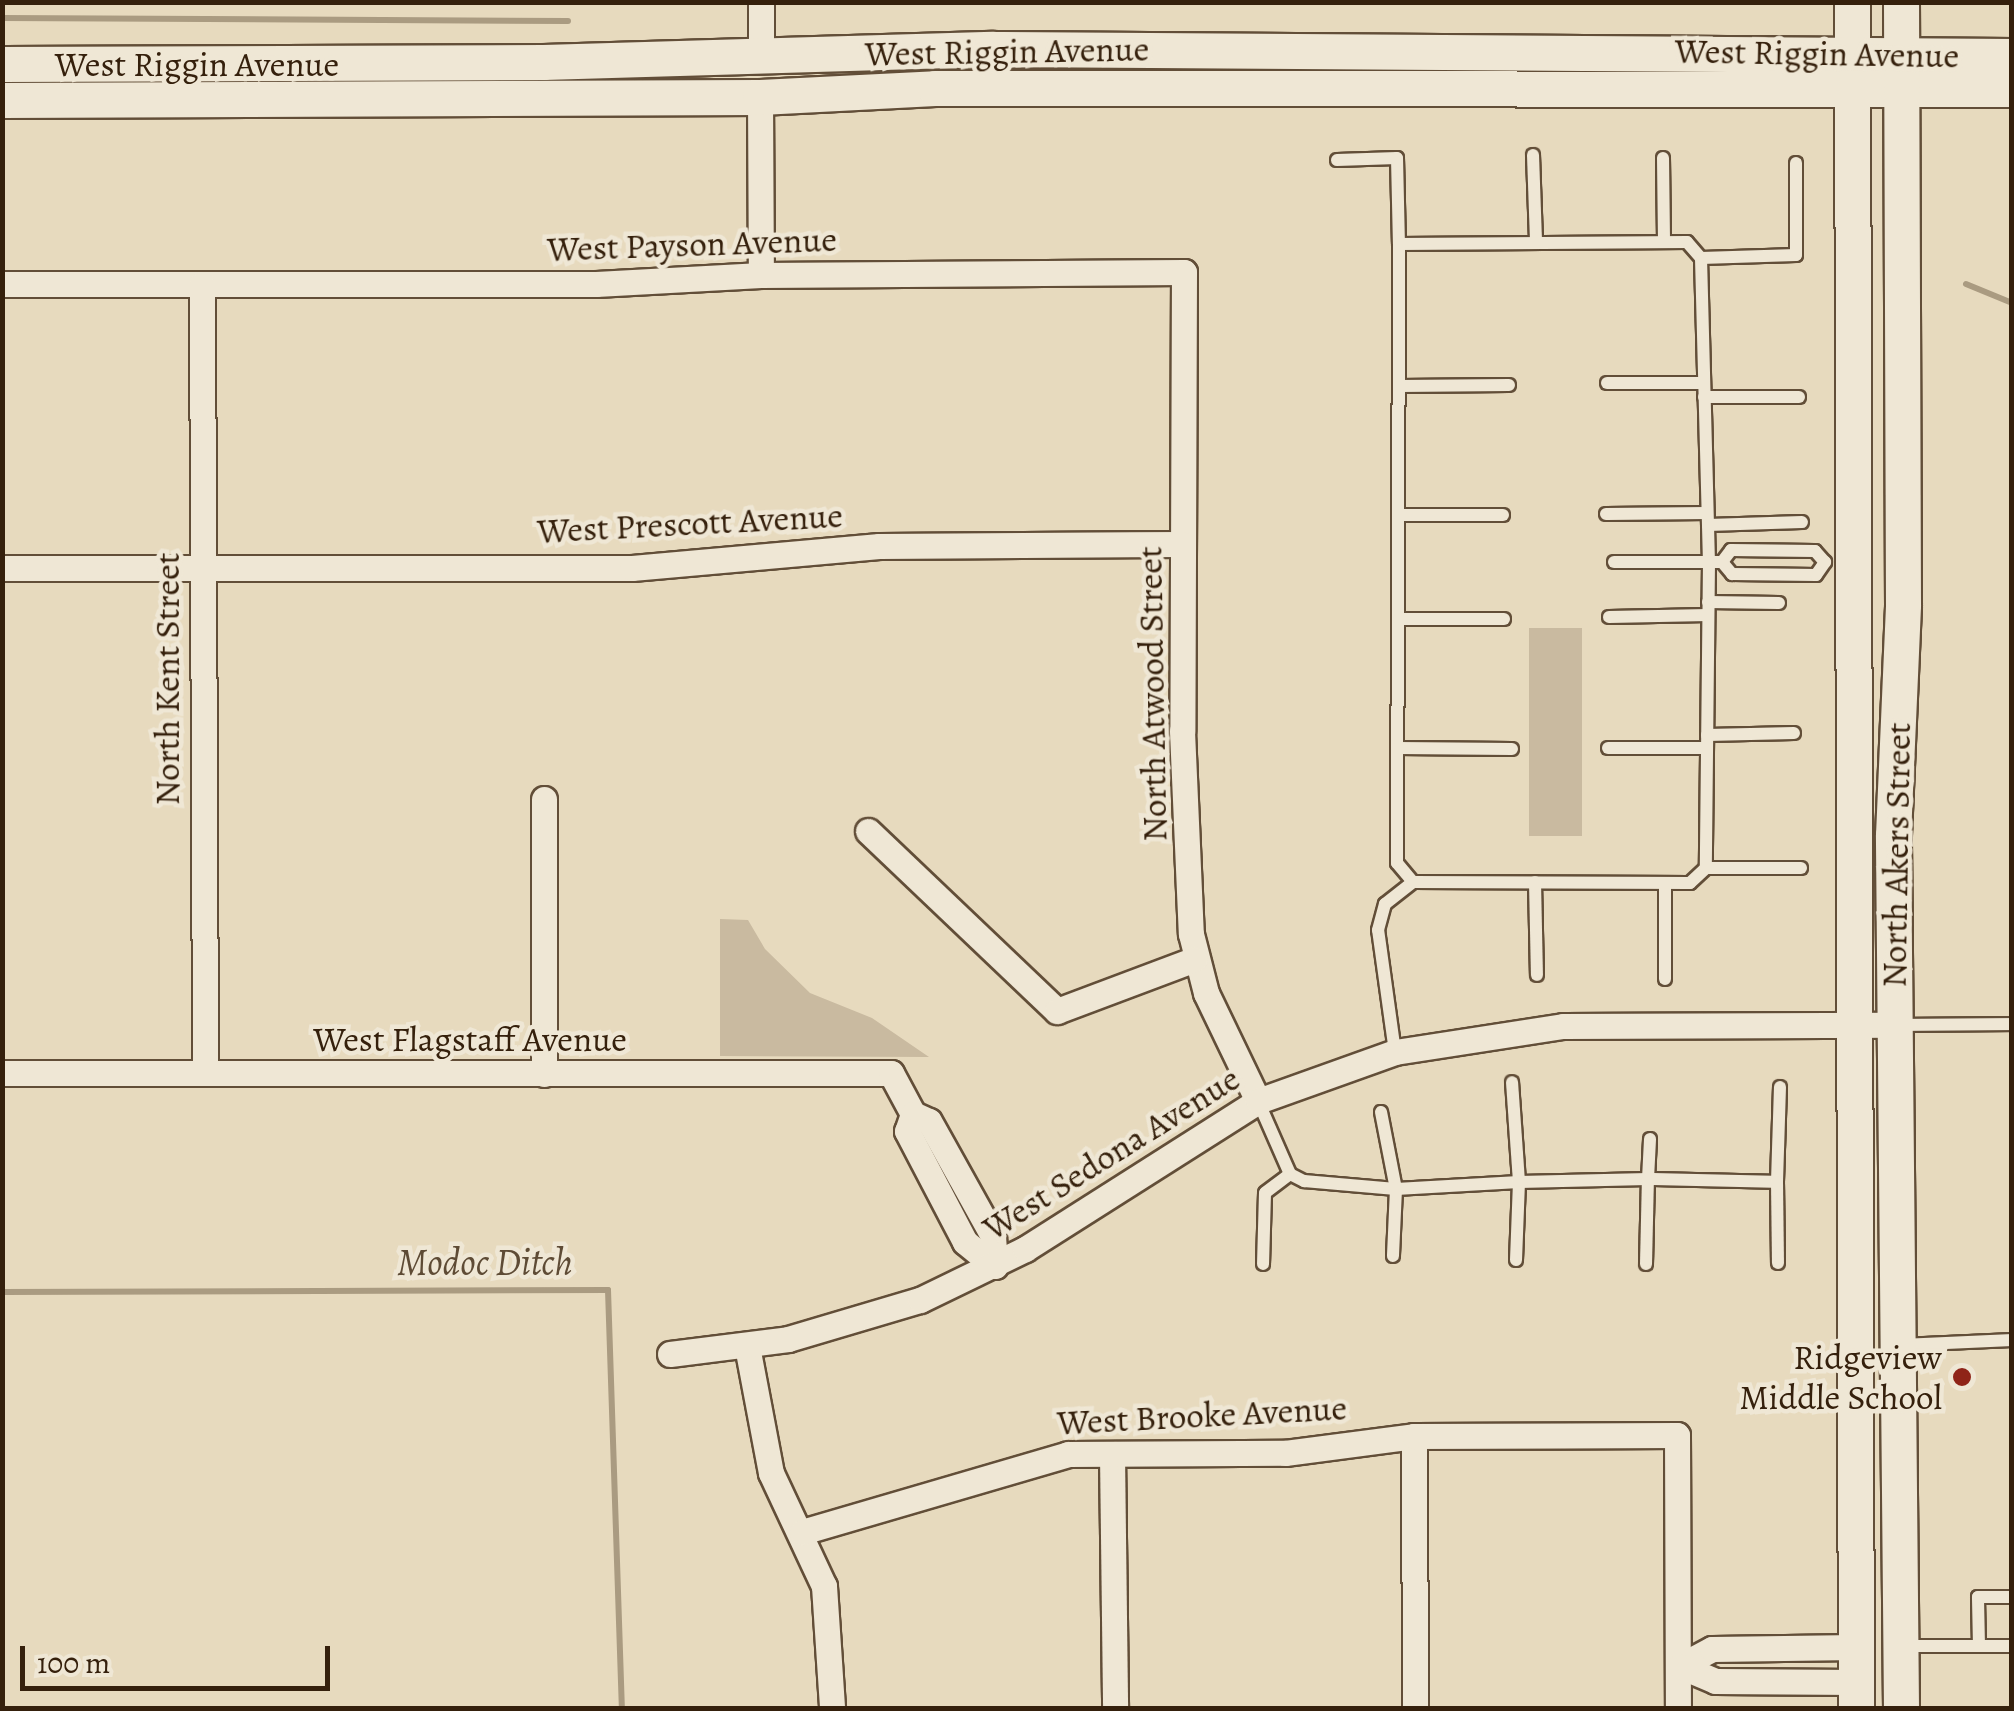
<!DOCTYPE html>
<html>
<head>
<meta charset="utf-8">
<style>
	body { margin:0 }
	#map { position:relative; width:2014px; height:1711px; overflow:hidden; background:#e7dabe; font-family:Alegreya,serif }
	div>[style] { position:absolute }
	.green>* { inset:0; background:#c9baa0; transform-origin:0 0 }
	.stream>* { height:6px; margin:-3px; padding:0 3px; transform-origin:3px; border-radius:3px; background:#aa9b81 }
	.roads { filter:drop-shadow(2px 0 #624e38) drop-shadow(-2px 0 #624e38) drop-shadow(0 2px #624e38) drop-shadow(0 -2px #624e38) }
	.service>* { height:12px; margin:-6px; padding:0 6px; transform-origin:6px; border-radius:6px; background:#efe7d5 }
	.minor>* { height:25px; margin:-12.5px; padding:0 12.5px; transform-origin:12.5px; border-radius:12.5px; background:#efe7d5 }
	.secondary>* { height:35px; margin:-17.5px; padding:0 17.5px; transform-origin:17.5px; border-radius:17.5px; background:#efe7d5 }
	.dots>* { width:28px; height:28px; translate:-50% -50%; box-sizing:border-box; border:5px solid #efe7d5; border-radius:50% }
	span { translate:-50% -50%; white-space:nowrap; text-align:center; line-height:1.15; -webkit-text-stroke:9px #efe7d5; paint-order:stroke }
	.street-label { font-size:35px; color:#35200c }
	.poi-label { font-size:35px; color:#35200c }
	.right { translate:-100% -50%; text-align:right }
	.water-label { font-size:38px; color:#5e4b35; font-style:italic }
	.frame { position:absolute; inset:0; border:5px solid #35200c; pointer-events:none }
	.scale { position:absolute; left:20px; top:1646px; width:310px; height:45px; box-sizing:border-box; border:5px solid #35200c; border-top:0; padding-left:12px; font-size:30px; line-height:35px; white-space:nowrap; color:#35200c; -webkit-text-stroke:8px #efe7d5; paint-order:stroke }
</style>
</head>
<body>
<div id="map">
	<div class="green">
		<div style="left:1529px;top:628px;width:53px;height:208px"></div>
		<div style="clip-path:polygon(720px 919px,748px 920px,765px 949px,810px 993px,872px 1018px,929px 1057px,720px 1056px)"></div>
	</div>
	<div class="stream">
		<div style="left:2px;top:18px;width:566px;rotate:0.3deg"></div>
		<div style="left:1966px;top:284px;width:50px;rotate:22.4deg"></div>
		<div style="left:2px;top:1292px;width:606px;rotate:-0.19deg"></div>
		<div style="left:608px;top:1290px;width:418px;rotate:88.1deg"></div>
	</div>
	<div class="roads">
		<div class="service">
			<div style="left:1533px;top:155px;width:87px;rotate:88deg"></div>
			<div style="left:1663px;top:158px;width:83px;rotate:89.3deg"></div>
			<div style="left:1337px;top:160px;width:60px;rotate:-1.9deg"></div>
			<div style="left:1397px;top:158px;width:86px;rotate:88.7deg"></div>
			<div style="left:1687px;top:242px;width:21px;rotate:49deg"></div>
			<div style="left:1701px;top:258px;width:304px;rotate:88.5deg"></div>
			<div style="left:1709px;top:562px;width:306px;rotate:90.6deg"></div>
			<div style="left:1706px;top:868px;width:22px;rotate:137deg"></div>
			<div style="left:1690px;top:883px;width:277px;rotate:-179.8deg"></div>
			<div style="left:1413px;top:882px;width:25px;rotate:-130deg"></div>
			<div style="left:1397px;top:863px;width:619px;rotate:-89.81deg"></div>
			<div style="left:1399px;top:244px;width:288px;rotate:-0.4deg"></div>
			<div style="left:1701px;top:258px;width:95px;rotate:-1.8deg"></div>
			<div style="left:1796px;top:255px;width:92px;rotate:-90deg"></div>
			<div style="left:1607px;top:383px;width:97px"></div>
			<div style="left:1400px;top:386px;width:109px;rotate:-0.5deg"></div>
			<div style="left:1704px;top:397px;width:95px"></div>
			<div style="left:1606px;top:514px;width:101px;rotate:-0.6deg"></div>
			<div style="left:1399px;top:515px;width:104px"></div>
			<div style="left:1708px;top:525px;width:94px;rotate:-1.8deg"></div>
			<div style="left:1614px;top:562px;width:108px"></div>
			<div style="left:1722px;top:562px;width:16px;rotate:50deg"></div>
			<div style="left:1732px;top:574px;width:84px;rotate:0.7deg"></div>
			<div style="left:1816px;top:575px;width:16px;rotate:-55deg"></div>
			<div style="left:1722px;top:562px;width:15px;rotate:-53deg"></div>
			<div style="left:1731px;top:550px;width:84px;rotate:0.7deg"></div>
			<div style="left:1815px;top:551px;width:15px;rotate:48deg"></div>
			<div style="left:1708px;top:602px;width:71px;rotate:0.8deg"></div>
			<div style="left:1609px;top:617px;width:99px;rotate:-1.2deg"></div>
			<div style="left:1399px;top:619px;width:105px"></div>
			<div style="left:1707px;top:735px;width:87px;rotate:-1.3deg"></div>
			<div style="left:1398px;top:748px;width:114px;rotate:0.5deg"></div>
			<div style="left:1608px;top:748px;width:99px"></div>
			<div style="left:1706px;top:868px;width:95px"></div>
			<div style="left:1535px;top:882px;width:93px;rotate:88.8deg"></div>
			<div style="left:1665px;top:883px;width:96px;rotate:90deg"></div>
			<div style="left:1899px;top:1025px;width:113px;rotate:-0.5deg"></div>
			<div style="left:1395px;top:1052px;width:123px;rotate:-97.9deg"></div>
			<div style="left:1378px;top:930px;width:27px;rotate:-75deg"></div>
			<div style="left:1385px;top:904px;width:36px;rotate:-38deg"></div>
			<div style="left:1258px;top:1101px;width:80px;rotate:66.3deg"></div>
			<div style="left:1290px;top:1174px;width:31px;rotate:143deg"></div>
			<div style="left:1265px;top:1193px;width:71px;rotate:91.6deg"></div>
			<div style="left:1381px;top:1112px;width:78px;rotate:79deg"></div>
			<div style="left:1396px;top:1189px;width:123px;rotate:-3.3deg"></div>
			<div style="left:1519px;top:1182px;width:100px;rotate:-94deg"></div>
			<div style="left:1290px;top:1174px;width:16px;rotate:27deg"></div>
			<div style="left:1304px;top:1181px;width:92px;rotate:5deg"></div>
			<div style="left:1396px;top:1189px;width:67px;rotate:92.6deg"></div>
			<div style="left:1777px;top:1182px;width:95px;rotate:-88.2deg"></div>
			<div style="left:1516px;top:1260px;width:78px;rotate:-87.8deg"></div>
			<div style="left:1519px;top:1182px;width:129px;rotate:-1.3deg"></div>
			<div style="left:1648px;top:1179px;width:40px;rotate:-87.1deg"></div>
			<div style="left:1646px;top:1264px;width:85px;rotate:-88.7deg"></div>
			<div style="left:1648px;top:1179px;width:129px;rotate:1.3deg"></div>
			<div style="left:1777px;top:1182px;width:81px;rotate:89.3deg"></div>
			<div style="left:1902px;top:1345px;width:110px;rotate:-2.6deg"></div>
			<div style="left:1902px;top:1646px;width:110px"></div>
			<div style="left:1979px;top:1646px;width:49px;rotate:-91.2deg"></div>
			<div style="left:1978px;top:1597px;width:34px"></div>
		</div>
		<div class="minor">
			<div style="left:761px;top:2px;width:53px;rotate:90deg"></div>
			<div style="left:760px;top:97px;width:178px;rotate:89.7deg"></div>
			<div style="left:2px;top:284px;width:594px"></div>
			<div style="left:596px;top:284px;width:165px;rotate:-3.1deg"></div>
			<div style="left:761px;top:275px;width:423px;rotate:-0.4deg"></div>
			<div style="left:1184px;top:272px;width:459px;rotate:90.2deg"></div>
			<div style="left:1182px;top:731px;width:203px;rotate:87.5deg"></div>
			<div style="left:1191px;top:934px;width:61px;rotate:75.7deg"></div>
			<div style="left:1206px;top:993px;width:120px;rotate:64.3deg"></div>
			<div style="left:202px;top:284px;width:789px;rotate:89.78deg"></div>
			<div style="left:2px;top:568px;width:630px"></div>
			<div style="left:632px;top:568px;width:248px;rotate:-5.1deg"></div>
			<div style="left:879px;top:546px;width:303px;rotate:-0.4deg"></div>
			<div style="left:544px;top:799px;width:275px;rotate:90deg"></div>
			<div style="left:868px;top:831px;width:261px;rotate:43.6deg"></div>
			<div style="left:1057px;top:1011px;width:147px;rotate:-20.6deg"></div>
			<div style="left:2px;top:1073px;width:889px"></div>
			<div style="left:891px;top:1073px;width:47px;rotate:61.8deg"></div>
			<div style="left:913px;top:1114px;width:17px;rotate:24deg"></div>
			<div style="left:929px;top:1121px;width:132px;rotate:60.9deg"></div>
			<div style="left:993px;top:1236px;width:30px;rotate:86deg"></div>
			<div style="left:913px;top:1114px;width:18px;rotate:109deg"></div>
			<div style="left:907px;top:1131px;width:125px;rotate:62.4deg"></div>
			<div style="left:965px;top:1242px;width:38px;rotate:39deg"></div>
			<div style="left:747px;top:1346px;width:129px;rotate:79.3deg"></div>
			<div style="left:771px;top:1473px;width:125px;rotate:64.9deg"></div>
			<div style="left:824px;top:1586px;width:122px;rotate:86.2deg"></div>
			<div style="left:670px;top:1354px;width:119px;rotate:-7.2deg"></div>
			<div style="left:788px;top:1339px;width:138px;rotate:-16.5deg"></div>
			<div style="left:920px;top:1300px;width:117px;rotate:-25.9deg"></div>
			<div style="left:1025px;top:1249px;width:276px;rotate:-32.4deg"></div>
			<div style="left:1258px;top:1101px;width:145px;rotate:-19.7deg"></div>
			<div style="left:1395px;top:1052px;width:170px;rotate:-8.8deg"></div>
			<div style="left:1563px;top:1026px;width:330px;rotate:-0.2deg"></div>
			<div style="left:1414px;top:1436px;width:272px;rotate:89.8deg"></div>
			<div style="left:1112px;top:1454px;width:254px;rotate:89.3deg"></div>
			<div style="left:802px;top:1532px;width:277px;rotate:-16.3deg"></div>
			<div style="left:1068px;top:1454px;width:217px;rotate:-0.3deg"></div>
			<div style="left:1285px;top:1453px;width:130px;rotate:-7.5deg"></div>
			<div style="left:1414px;top:1436px;width:263px;rotate:-0.2deg"></div>
			<div style="left:1677px;top:1435px;width:273px;rotate:89.8deg"></div>
			<div style="left:1680px;top:1666px;width:36px;rotate:-28deg"></div>
			<div style="left:1712px;top:1649px;width:144px;rotate:-0.8deg"></div>
			<div style="left:1680px;top:1666px;width:38px;rotate:23deg"></div>
			<div style="left:1715px;top:1681px;width:141px;rotate:0.4deg"></div>
		</div>
		<div class="secondary">
			<div style="left:1852px;top:2px;width:1706px;rotate:89.87deg"></div>
			<div style="left:2px;top:64px;width:541px;rotate:-0.21deg"></div>
			<div style="left:543px;top:62px;width:450px;rotate:-1.7deg"></div>
			<div style="left:993px;top:49px;width:1019px;rotate:0.39deg"></div>
			<div style="left:2px;top:100px;width:758px;rotate:-0.23deg"></div>
			<div style="left:760px;top:97px;width:175px;rotate:-2.9deg"></div>
			<div style="left:935px;top:88px;width:1077px;rotate:0.05deg"></div>
			<div style="left:1901px;top:1708px;width:873px;rotate:-90.53deg"></div>
			<div style="left:1893px;top:835px;width:231px;rotate:-87.5deg"></div>
			<div style="left:1903px;top:604px;width:602px;rotate:-90.19deg"></div>
		</div>
	</div>
	<div class="dots">
		<div style="left:1962px;top:1377px;background:#8f2418"></div>
	</div>
	<div class="street-label">
		<span style="left:1007px;top:51px;rotate:-1deg">West Riggin Avenue</span>
		<span style="left:1817px;top:53px;rotate:1deg">West Riggin Avenue</span>
		<span style="left:197px;top:64px">West Riggin Avenue</span>
		<span style="left:692px;top:244px;rotate:-2deg">West Payson Avenue</span>
		<span style="left:690px;top:523px;rotate:-3deg">West Prescott Avenue</span>
		<span style="left:167px;top:679px;rotate:-90deg">North Kent Street</span>
		<span style="left:1152px;top:694px;rotate:-91deg">North Atwood Street</span>
		<span style="left:1896px;top:855px;rotate:-89deg">North Akers Street</span>
		<span style="left:470px;top:1039px">West Flagstaff Avenue</span>
		<span style="left:1111px;top:1153px;rotate:-32deg">West Sedona Avenue</span>
		<span style="left:1202px;top:1415px;rotate:-3deg">West Brooke Avenue</span>
	</div>
	<div class="poi-label">
		<span class="right" style="left:1942px;top:1377px">Ridgeview<br>Middle School</span>
	</div>
	<div class="water-label">
		<span style="left:485px;top:1263px">Modoc Ditch</span>
	</div>
	<div class="frame"></div>
	<div class="scale">100 m</div>
</div>
</body>
</html>
